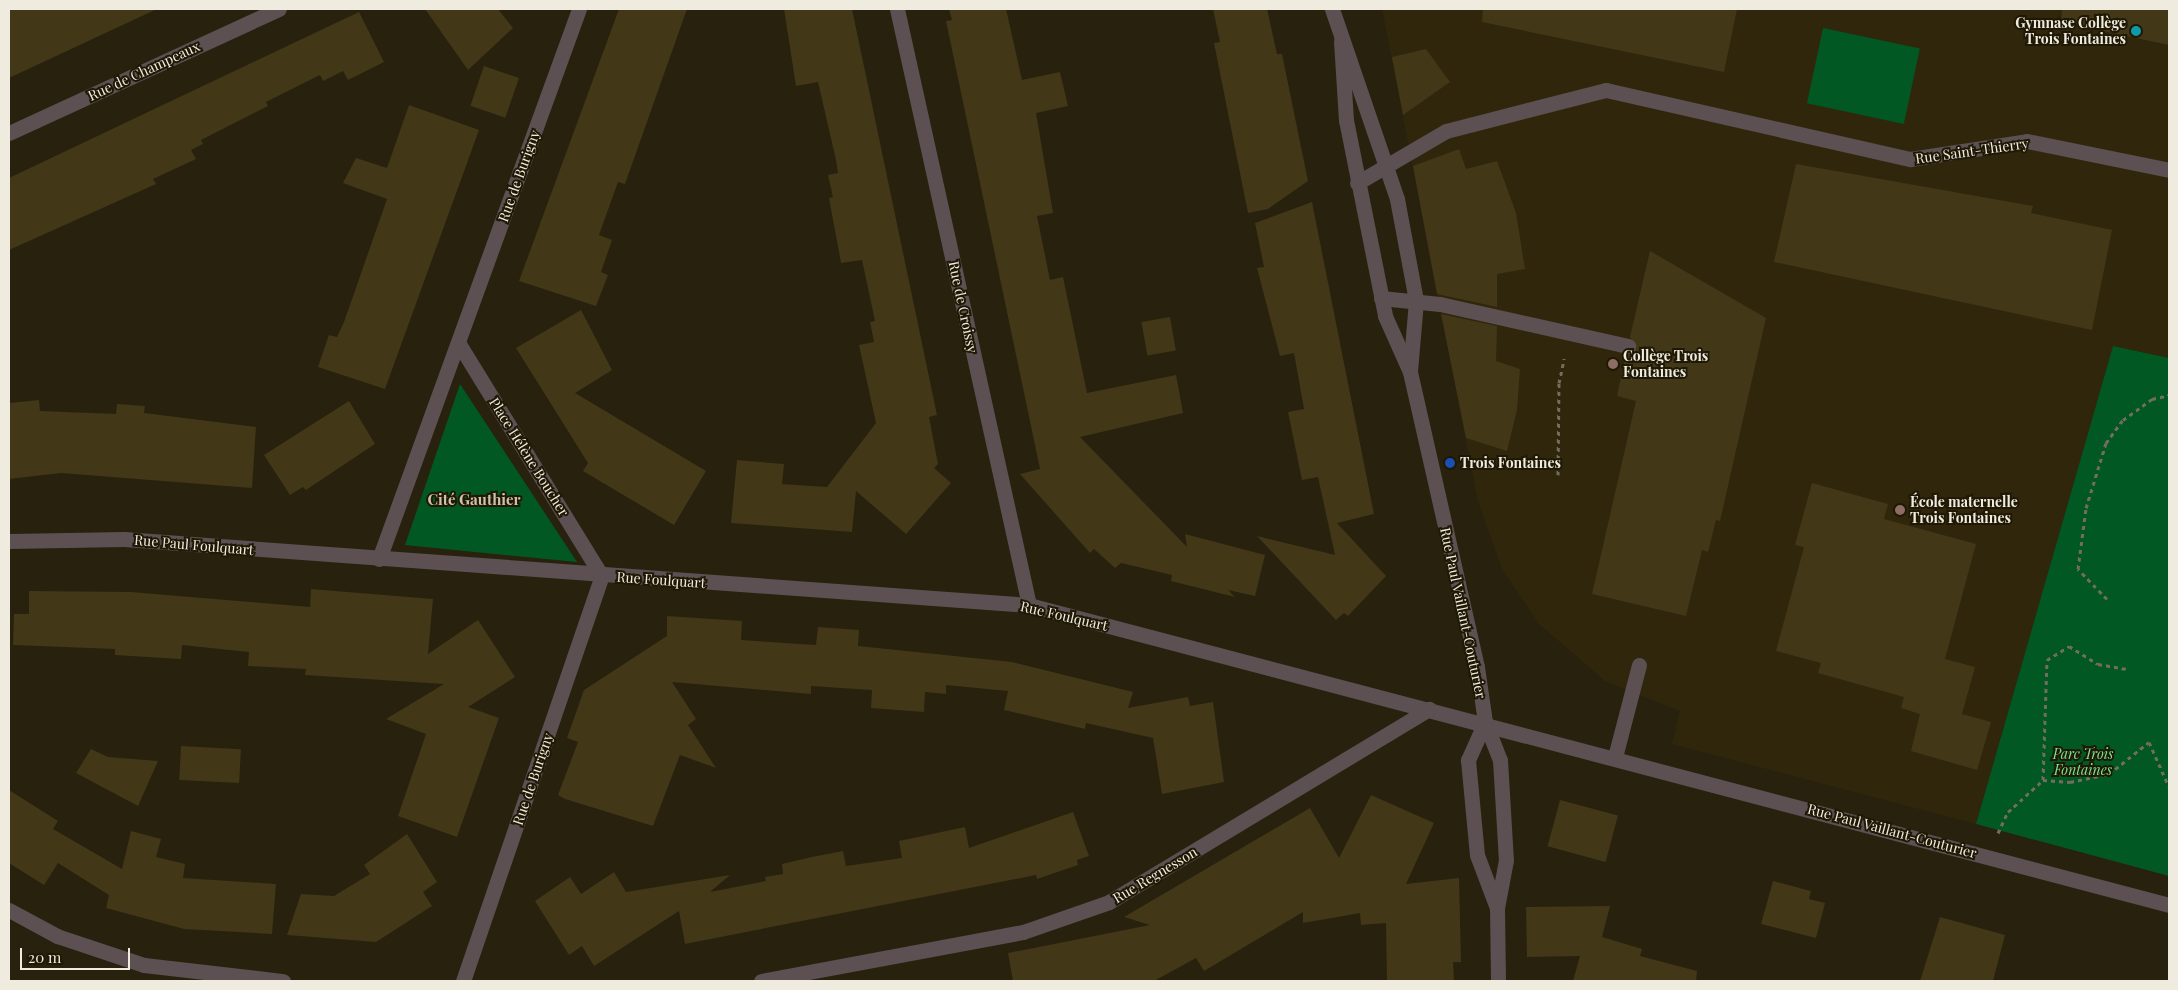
<!DOCTYPE html>
<html>
<head>
<meta charset="utf-8">
<style>
	body { margin:0 }
	#map { position:relative; width:2178px; height:990px; overflow:hidden; background:#28210e; font-family:"Playfair Display",serif }
	div>[style] { position:absolute }
	.built>* { inset:0; background:#30260c }
	.green>* { inset:0; background:#025823; transform-origin:0 0 }
	.building>* { inset:0; background:#423717; transform-origin:0 0 }
	.path>* { height:3px; margin-top:-1.5px; transform-origin:0; background:repeating-linear-gradient(90deg,#736d5d 0 4px,transparent 0 8px) }
	.minor>* { height:15px; margin:-7.5px; padding:0 7.5px; transform-origin:7.5px; border-radius:7.5px; background:#5c5052 }
	.dots>* { width:14px; height:14px; translate:-50% -50%; box-sizing:border-box; border:2px solid #1f1805; border-radius:50% }
	span { translate:-50% -50%; white-space:nowrap; text-align:center; line-height:1.15; -webkit-text-stroke:4px #1f1805; paint-order:stroke }
	.poi-label { font-size:14px; color:#efebdf; font-weight:700 }
	.right { translate:-100% -50%; text-align:right }
	.left { translate:0 -50%; text-align:left }
	.street-label { font-size:14px; color:#efebdf }
	.park-label { font-size:14px; color:#79e591; font-style:italic }
	.neighbourhood-label { font-size:15px; color:#cdc3ac; font-weight:700 }
	.frame { position:absolute; inset:0; border:10px solid #efebdf; pointer-events:none }
	.scale { position:absolute; left:20px; top:948px; width:110px; height:22px; box-sizing:border-box; border:2px solid #efebdf; border-top:0; padding-left:6px; font-size:15px; line-height:18px; white-space:nowrap; color:#efebdf; -webkit-text-stroke:4px #1f1805; paint-order:stroke }
</style>
</head>
<body>
<div id="map">
	<div class="built">
		<div style="clip-path:polygon(1382px 9px,2169px 9px,2169px 358px,2113px 346px,1976px 824px,1672px 744px,1680px 711px,1605px 681px,1539px 624px,1502px 569px,1478px 502px)"></div>
	</div>
	<div class="green">
		<div style="left:1823px;top:28px;width:99px;height:77px;rotate:12deg"></div>
		<div style="clip-path:polygon(2113px 346px,2169px 358px,2169px 876px,1976px 824px)"></div>
		<div style="clip-path:polygon(460px 384px,577px 562px,405px 545px)"></div>
	</div>
	<div class="building">
		<div style="clip-path:polygon(9px 9px,157px 9px,9px 78px)"></div>
		<div style="clip-path:polygon(425px 9px,498px 9px,513px 28px,468px 70px)"></div>
		<div style="clip-path:polygon(619px 9px,687px 9px,625px 184px,618px 182px,599px 235px,612px 240px,601px 272px,608px 275px,596px 306px,519px 281px)"></div>
		<div style="clip-path:polygon(784px 9px,852px 9px,937px 415px,929px 417px,938px 464px,934px 468px,951px 483px,906px 534px,856px 491px,852px 532px,731px 523px,737px 460px,784px 464px,782px 484px,827px 487px,876px 423px,859px 345px,874px 342px,870px 322px,875px 321px,862px 260px,841px 263px,829px 198px,833px 197px,828px 175px,838px 173px,836px 160px,818px 82px,796px 86px)"></div>
		<div style="clip-path:polygon(949px 9px,1006px 9px,1022px 80px,1060px 72px,1068px 106px,1036px 113px,1053px 213px,1037px 216px,1050px 280px,1063px 277px,1087px 393px,1176px 375px,1183px 413px,1080px 437px,1187px 547px,1185px 534px,1265px 555px,1255px 596px,1228px 590px,1235px 597px,1171px 581px,1172px 575px,1121px 563px,1115px 568px,1094px 549px,1090px 553px,1020px 474px,1040px 469px,946px 21px,952px 20px)"></div>
		<div style="clip-path:polygon(1213px 9px,1267px 9px,1277px 54px,1282px 54px,1308px 181px,1268px 209px,1248px 213px,1214px 43px,1220px 42px)"></div>
		<div style="clip-path:polygon(1483px 9px,1737px 9px,1724px 72px,1482px 22px)"></div>
		<div style="clip-path:polygon(2062px 9px,2169px 9px,2169px 45px,2061px 22px)"></div>
		<div style="clip-path:polygon(359px 12px,384px 62px,348px 80px,343px 71px,323px 81px,320px 75px,266px 102px,268px 106px,201px 140px,203px 144px,191px 150px,196px 159px,153px 179px,156px 184px,9px 250px,9px 178px)"></div>
		<div style="clip-path:polygon(1426px 49px,1450px 82px,1403px 115px,1392px 57px)"></div>
		<div style="left:484px;top:66px;width:37px;height:42px;rotate:19deg"></div>
		<div style="clip-path:polygon(409px 105px,479px 130px,385px 389px,318px 367px,329px 335px,337px 337px,344px 322px,387px 199px,343px 183px,356px 158px,387px 168px)"></div>
		<div style="clip-path:polygon(1459px 149px,1466px 169px,1497px 161px,1516px 213px,1525px 269px,1497px 274px,1497px 307px,1437px 294px,1413px 166px)"></div>
		<div style="clip-path:polygon(1796px 164px,2033px 206px,2031px 213px,2112px 230px,2092px 330px,1774px 262px)"></div>
		<div style="clip-path:polygon(1312px 202px,1374px 514px,1337px 523px,1386px 576px,1348px 616px,1344px 613px,1336px 620px,1257px 536px,1335px 555px,1318px 477px,1302px 480px,1288px 412px,1304px 409px,1294px 353px,1280px 356px,1257px 268px,1264px 267px,1255px 223px)"></div>
		<div style="clip-path:polygon(1650px 251px,1766px 318px,1720px 521px,1716px 520px,1708px 552px,1702px 550px,1686px 616px,1592px 594px,1636px 401px,1617px 396px,1626px 355px,1637px 348px,1630px 337px)"></div>
		<div style="clip-path:polygon(581px 310px,612px 370px,575px 393px,706px 471px,674px 525px,583px 471px,588px 463px,516px 348px)"></div>
		<div style="clip-path:polygon(1441px 314px,1497px 326px,1496px 361px,1520px 369px,1517px 410px,1507px 451px,1466px 438px)"></div>
		<div style="left:1170px;top:317px;width:34px;height:29px;rotate:80deg"></div>
		<div style="clip-path:polygon(39px 400px,40px 411px,116px 414px,117px 404px,145px 406px,144px 413px,256px 427px,252px 488px,61px 473px,9px 479px,9px 403px)"></div>
		<div style="clip-path:polygon(349px 401px,375px 444px,306px 490px,303px 487px,290px 495px,264px 455px)"></div>
		<div style="clip-path:polygon(1812px 483px,1888px 504px,1884px 519px,1976px 544px,1945px 659px,1975px 667px,1962px 714px,1991px 722px,1977px 770px,1911px 751px,1920px 714px,1901px 708px,1904px 697px,1818px 673px,1821px 663px,1776px 651px,1804px 547px,1795px 545px)"></div>
		<div style="clip-path:polygon(311px 589px,433px 599px,428px 654px,478px 620px,515px 677px,468px 707px,499px 718px,457px 837px,398px 816px,426px 734px,386px 719px,444px 684px,305px 675px,306px 669px,248px 666px,249px 652px,182px 645px,181px 659px,115px 655px,115px 649px,13px 645px,14px 614px,29px 614px,29px 591px,131px 592px,310px 607px)"></div>
		<div style="clip-path:polygon(667px 616px,742px 621px,741px 640px,816px 645px,818px 627px,859px 630px,858px 646px,1012px 662px,1133px 692px,1128px 708px,1188px 697px,1190px 706px,1213px 702px,1224px 782px,1162px 794px,1153px 738px,1086px 723px,1085px 729px,1004px 710px,1008px 691px,946px 685px,946px 694px,925px 692px,924px 712px,871px 708px,872px 690px,811px 686px,811px 694px,672px 682px,696px 719px,688px 725px,716px 768px,680px 755px,653px 826px,565px 799px,558px 795px,578px 742px,567px 738px,584px 690px,667px 636px)"></div>
		<div style="left:181px;top:746px;width:60px;height:34px;rotate:3deg"></div>
		<div style="clip-path:polygon(91px 749px,108px 757px,158px 761px,138px 806px,76px 773px)"></div>
		<div style="clip-path:polygon(9px 790px,58px 821px,53px 829px,122px 869px,131px 831px,161px 839px,156px 857px,185px 864px,183px 878px,276px 884px,272px 934px,184px 929px,106px 908px,109px 895px,58px 863px,44px 885px,9px 863px)"></div>
		<div style="clip-path:polygon(1371px 795px,1434px 823px,1406px 884px,1459px 878px,1461px 962px,1453px 962px,1454px 981px,1387px 981px,1386px 923px,1361px 925px,1360px 913px,1303px 923px,1303px 912px,1204px 971px,1196px 958px,1154px 981px,1013px 981px,1008px 953px,1150px 925px,1124px 917px,1310px 808px,1339px 858px)"></div>
		<div style="left:1560px;top:800px;width:60px;height:48px;rotate:15deg"></div>
		<div style="clip-path:polygon(1073px 812px,1089px 856px,1077px 860px,1078px 865px,1037px 879px,1036px 875px,685px 944px,679px 911px,594px 966px,582px 946px,569px 955px,535px 901px,570px 877px,581px 894px,614px 872px,626px 892px,730px 875px,710px 892px,766px 881px,765px 877px,783px 874px,782px 864px,812px 857px,843px 851px,846px 866px,902px 858px,899px 841px,965px 827px,969px 848px)"></div>
		<div style="clip-path:polygon(407px 834px,437px 882px,423px 892px,432px 906px,376px 942px,287px 935px,301px 894px,334px 896px,370px 874px,364px 865px)"></div>
		<div style="clip-path:polygon(1773px 881px,1811px 891px,1809px 899px,1825px 903px,1816px 938px,1761px 924px)"></div>
		<div style="clip-path:polygon(1610px 906px,1602px 937px,1642px 949px,1640px 956px,1697px 971px,1696px 981px,1573px 981px,1580px 956px,1527px 957px,1526px 907px)"></div>
		<div style="clip-path:polygon(1940px 917px,2005px 935px,1993px 981px,1920px 981px)"></div>
	</div>
	<div class="path">
		<div style="left:1558px;top:475px;width:92px;rotate:-89.4deg"></div>
		<div style="left:1559px;top:383px;width:25px;rotate:-78deg"></div>
		<div style="left:2107px;top:599px;width:42px;rotate:-134deg"></div>
		<div style="left:2078px;top:569px;width:62px;rotate:-82.5deg"></div>
		<div style="left:2086px;top:508px;width:68px;rotate:-72.9deg"></div>
		<div style="left:2106px;top:443px;width:29px;rotate:-54deg"></div>
		<div style="left:2123px;top:420px;width:36px;rotate:-36deg"></div>
		<div style="left:2152px;top:399px;width:17px;rotate:-13deg"></div>
		<div style="left:2043px;top:780px;width:120px;rotate:-88.1deg"></div>
		<div style="left:2047px;top:660px;width:26px;rotate:-32deg"></div>
		<div style="left:2069px;top:646px;width:34px;rotate:32deg"></div>
		<div style="left:2098px;top:664px;width:29px;rotate:10deg"></div>
		<div style="left:1998px;top:833px;width:23px;rotate:-65deg"></div>
		<div style="left:2008px;top:812px;width:47px;rotate:-42.4deg"></div>
		<div style="left:2043px;top:780px;width:27px;rotate:4deg"></div>
		<div style="left:2070px;top:782px;width:40px;rotate:-12deg"></div>
		<div style="left:2109px;top:774px;width:51px;rotate:-38.7deg"></div>
		<div style="left:2149px;top:742px;width:49px;rotate:66deg"></div>
	</div>
	<div class="minor">
		<div style="left:897px;top:9px;width:610px;rotate:77.51deg"></div>
		<div style="left:1332px;top:9px;width:201px;rotate:71.1deg"></div>
		<div style="left:1397px;top:199px;width:104px;rotate:79.4deg"></div>
		<div style="left:1416px;top:301px;width:70px;rotate:94.9deg"></div>
		<div style="left:1341px;top:41px;width:79px;rotate:86.4deg"></div>
		<div style="left:1346px;top:120px;width:200px;rotate:78.7deg"></div>
		<div style="left:1385px;top:316px;width:61px;rotate:65.9deg"></div>
		<div style="left:1410px;top:372px;width:303px;rotate:77.2deg"></div>
		<div style="left:1477px;top:667px;width:56px;rotate:81.7deg"></div>
		<div style="left:1485px;top:722px;width:41px;rotate:68.5deg"></div>
		<div style="left:1500px;top:760px;width:100px;rotate:86.6deg"></div>
		<div style="left:1506px;top:860px;width:49px;rotate:100.6deg"></div>
		<div style="left:1497px;top:908px;width:73px;rotate:89.2deg"></div>
		<div style="left:9px;top:133px;width:297px;rotate:-24.7deg"></div>
		<div style="left:1357px;top:183px;width:103px;rotate:-30.3deg"></div>
		<div style="left:1446px;top:131px;width:165px;rotate:-14.4deg"></div>
		<div style="left:1606px;top:90px;width:312px;rotate:12.8deg"></div>
		<div style="left:1910px;top:159px;width:118px;rotate:-8.7deg"></div>
		<div style="left:2027px;top:141px;width:145px;rotate:11.5deg"></div>
		<div style="left:1381px;top:298px;width:59px;rotate:5.8deg"></div>
		<div style="left:1440px;top:304px;width:193px;rotate:12.6deg"></div>
		<div style="left:459px;top:344px;width:273px;rotate:58.4deg"></div>
		<div style="left:9px;top:541px;width:115px;rotate:-1deg"></div>
		<div style="left:124px;top:539px;width:907px;rotate:4.17deg"></div>
		<div style="left:1029px;top:605px;width:1179px;rotate:14.74deg"></div>
		<div style="left:379px;top:559px;width:585px;rotate:-70.02deg"></div>
		<div style="left:1485px;top:722px;width:42px;rotate:114.1deg"></div>
		<div style="left:1468px;top:760px;width:95px;rotate:84.6deg"></div>
		<div style="left:1477px;top:855px;width:57px;rotate:69.3deg"></div>
		<div style="left:1615px;top:757px;width:95px;rotate:-75.4deg"></div>
		<div style="left:9px;top:910px;width:55px;rotate:28.4deg"></div>
		<div style="left:57px;top:936px;width:92px;rotate:18.4deg"></div>
		<div style="left:144px;top:965px;width:140px;rotate:6.6deg"></div>
		<div style="left:463px;top:981px;width:428px;rotate:-71.1deg"></div>
		<div style="left:761px;top:981px;width:267px;rotate:-10.6deg"></div>
		<div style="left:1023px;top:932px;width:91px;rotate:-19.2deg"></div>
		<div style="left:1109px;top:902px;width:374px;rotate:-31.1deg"></div>
	</div>
	<div class="dots">
		<div style="left:2136px;top:31px;background:#0f9aa8"></div>
		<div style="left:1613px;top:364px;background:#8d6e63"></div>
		<div style="left:1450px;top:463px;background:#1a4fb4"></div>
		<div style="left:1900px;top:510px;background:#8d6e63"></div>
	</div>
	<div class="poi-label">
		<span class="right" style="left:2126px;top:31px">Gymnase Collège<br>Trois Fontaines</span>
		<span class="left" style="left:1623px;top:364px">Collège Trois<br>Fontaines</span>
		<span class="left" style="left:1460px;top:463px">Trois Fontaines</span>
		<span class="left" style="left:1910px;top:510px">École maternelle<br>Trois Fontaines</span>
	</div>
	<div class="street-label">
		<span style="left:144px;top:71px;rotate:-25deg">Rue de Champeaux</span>
		<span style="left:1972px;top:151px;rotate:-8deg">Rue Saint-Thierry</span>
		<span style="left:519px;top:176px;rotate:-70deg">Rue de Burigny</span>
		<span style="left:963px;top:307px;rotate:78deg">Rue de Croissy</span>
		<span style="left:529px;top:457px;rotate:58deg">Place Hélène Boucher</span>
		<span style="left:194px;top:545px;rotate:5deg">Rue Paul Foulquart</span>
		<span style="left:661px;top:580px;rotate:4deg">Rue Foulquart</span>
		<span style="left:1463px;top:613px;rotate:78deg">Rue Paul Vaillant-Couturier</span>
		<span style="left:1064px;top:616px;rotate:13deg">Rue Foulquart</span>
		<span style="left:533px;top:779px;rotate:-71deg">Rue de Burigny</span>
		<span style="left:1892px;top:831px;rotate:15deg">Rue Paul Vaillant-Couturier</span>
		<span style="left:1155px;top:875px;rotate:-31deg">Rue Regnesson</span>
	</div>
	<div class="park-label">
		<span style="left:2083px;top:762px">Parc Trois<br>Fontaines</span>
	</div>
	<div class="neighbourhood-label">
		<span style="left:474px;top:500px">Cité Gauthier</span>
	</div>
	<div class="frame"></div>
	<div class="scale">20 m</div>
</div>
</body>
</html>
